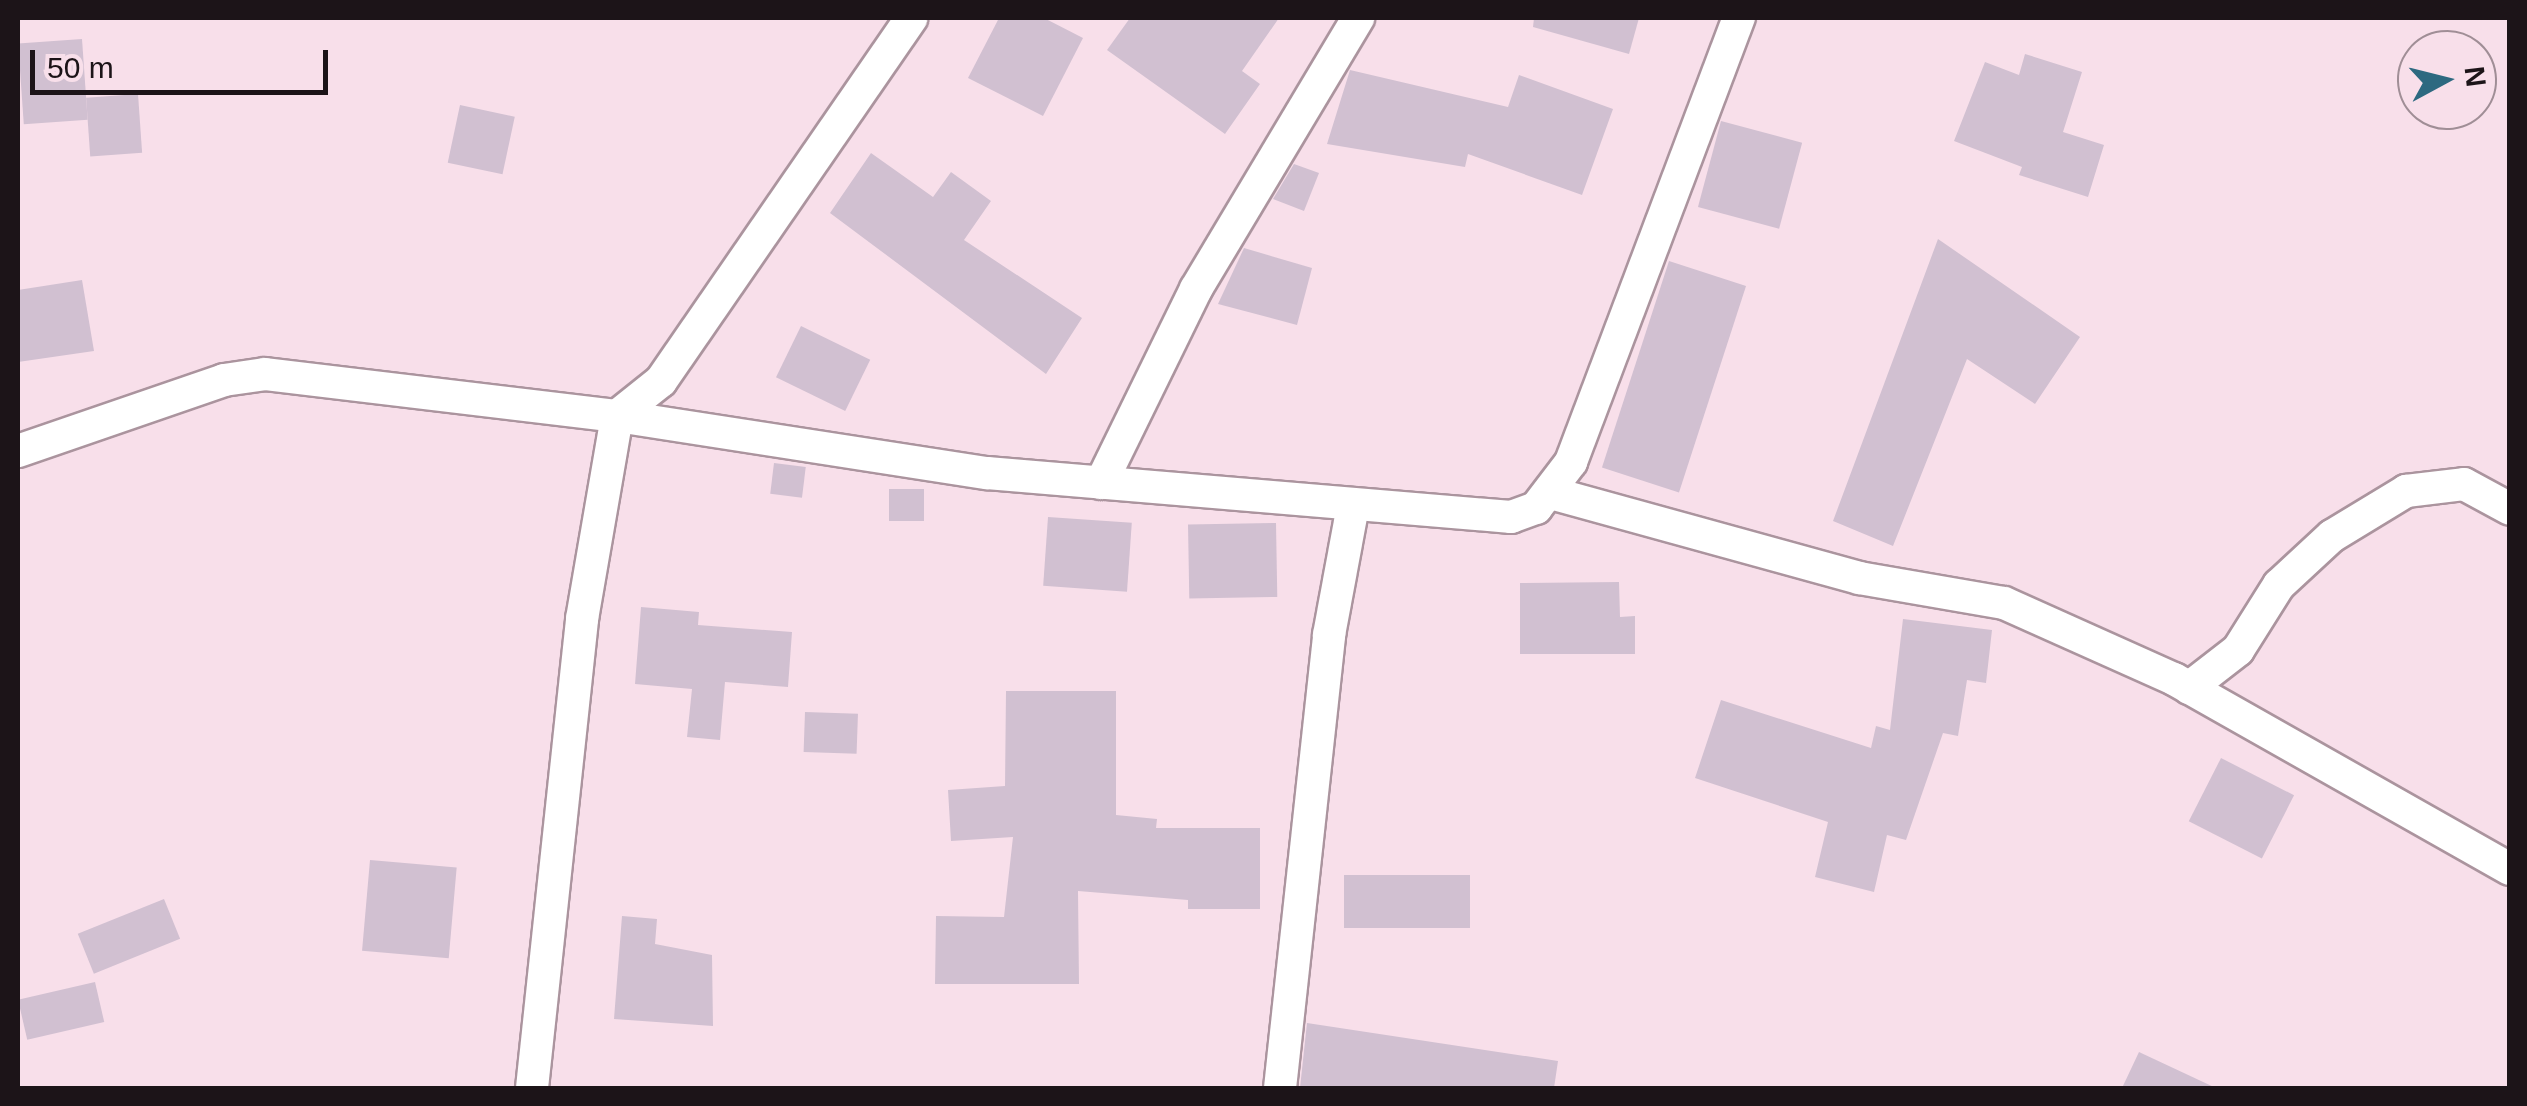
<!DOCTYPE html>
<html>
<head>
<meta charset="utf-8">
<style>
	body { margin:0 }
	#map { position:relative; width:2527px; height:1106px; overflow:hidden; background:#f8dfea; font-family:Helvetica,sans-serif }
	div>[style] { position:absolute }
	.building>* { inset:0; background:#d1c0d1; transform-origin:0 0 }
	.roads { filter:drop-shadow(2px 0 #ab949e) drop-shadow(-2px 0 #ab949e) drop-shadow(0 2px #ab949e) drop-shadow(0 -2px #ab949e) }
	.street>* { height:32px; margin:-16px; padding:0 16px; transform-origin:16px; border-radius:16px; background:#fff }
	span { translate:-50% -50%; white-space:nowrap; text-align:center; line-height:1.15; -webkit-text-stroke:9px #f8dfea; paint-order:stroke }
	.frame { position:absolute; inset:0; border:20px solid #1c1418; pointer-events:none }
	.north { position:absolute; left:2397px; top:30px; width:100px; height:100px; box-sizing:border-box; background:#f8dfea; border:2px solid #a08e96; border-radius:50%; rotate:83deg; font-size:28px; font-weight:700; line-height:40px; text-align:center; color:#1c1418 }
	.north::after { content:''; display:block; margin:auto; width:35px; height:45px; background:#2d6980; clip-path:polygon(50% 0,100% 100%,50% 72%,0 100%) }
	.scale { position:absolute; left:30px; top:50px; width:298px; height:45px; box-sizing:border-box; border:5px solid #1c1418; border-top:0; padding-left:12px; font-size:30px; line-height:35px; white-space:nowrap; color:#1c1418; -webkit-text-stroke:8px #f8dfea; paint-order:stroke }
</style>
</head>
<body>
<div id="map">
	<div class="building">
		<div style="clip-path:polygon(999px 18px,1044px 18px,1083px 38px,1043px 116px,968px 78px)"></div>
		<div style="clip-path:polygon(1130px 18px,1279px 18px,1242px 71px,1260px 84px,1225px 134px,1107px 50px)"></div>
		<div style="clip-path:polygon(1534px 18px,1639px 18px,1629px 54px,1533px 27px)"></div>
		<div style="left:82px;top:39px;width:81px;height:64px;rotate:86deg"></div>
		<div style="clip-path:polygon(2025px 54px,2082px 72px,2063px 132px,2104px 145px,2088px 197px,2019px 175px,2022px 167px,1954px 141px,1985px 62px,2019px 75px)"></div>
		<div style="clip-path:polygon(1350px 70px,1508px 107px,1519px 75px,1613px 109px,1582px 195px,1468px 154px,1465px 167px,1327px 144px)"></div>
		<div style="left:138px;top:94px;width:59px;height:52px;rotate:86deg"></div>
		<div style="left:460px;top:105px;width:56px;height:59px;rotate:12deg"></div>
		<div style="left:1721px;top:121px;width:84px;height:89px;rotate:15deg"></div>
		<div style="clip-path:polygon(871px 153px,933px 197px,951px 172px,991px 201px,964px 240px,1082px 318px,1046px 374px,830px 213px)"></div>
		<div style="clip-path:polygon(1294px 164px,1319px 173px,1304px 211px,1273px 199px)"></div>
		<div style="clip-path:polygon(1938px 239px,2080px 337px,2035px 404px,1967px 359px,1893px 546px,1833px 521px)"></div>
		<div style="clip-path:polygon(1244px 248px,1312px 268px,1297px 325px,1218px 304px)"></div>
		<div style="left:1669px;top:261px;width:81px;height:217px;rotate:18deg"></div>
		<div style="clip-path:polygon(82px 280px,94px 351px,18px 362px,18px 290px)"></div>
		<div style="left:801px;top:326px;width:77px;height:57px;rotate:26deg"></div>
		<div style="left:774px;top:463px;width:32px;height:31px;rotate:7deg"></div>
		<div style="left:889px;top:489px;width:35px;height:32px"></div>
		<div style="left:1048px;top:517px;width:84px;height:69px;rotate:4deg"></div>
		<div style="left:1276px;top:523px;width:74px;height:88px;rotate:89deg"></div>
		<div style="clip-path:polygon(1619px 582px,1620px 617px,1635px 616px,1635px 654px,1520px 654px,1520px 583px)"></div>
		<div style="clip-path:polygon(641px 607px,699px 612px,698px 625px,792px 632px,788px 687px,725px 682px,720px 740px,687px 737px,692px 689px,635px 684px)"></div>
		<div style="clip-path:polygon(1903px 619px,1992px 630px,1986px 683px,1967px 680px,1958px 736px,1943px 733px,1906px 840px,1887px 835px,1874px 892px,1815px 877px,1828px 822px,1695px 778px,1721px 700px,1871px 748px,1876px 726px,1890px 730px)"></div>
		<div style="clip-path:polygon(1006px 691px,1116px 691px,1116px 815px,1157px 819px,1156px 828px,1260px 828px,1260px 909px,1188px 909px,1188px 900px,1078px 891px,1079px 984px,935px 984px,936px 916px,1004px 917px,1013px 837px,951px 841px,948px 790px,1005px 786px)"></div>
		<div style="left:805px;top:712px;width:53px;height:40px;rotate:2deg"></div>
		<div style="left:2221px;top:758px;width:82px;height:71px;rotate:27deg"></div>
		<div style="left:370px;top:860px;width:87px;height:91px;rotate:5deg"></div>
		<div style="left:1344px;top:875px;width:126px;height:53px"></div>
		<div style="left:164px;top:899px;width:43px;height:93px;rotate:68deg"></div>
		<div style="clip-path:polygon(622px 916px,657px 919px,655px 944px,712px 955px,713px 1026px,614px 1019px)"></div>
		<div style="left:95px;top:982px;width:41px;height:79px;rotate:77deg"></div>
		<div style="clip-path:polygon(1307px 1023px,1558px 1061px,1554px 1088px,1300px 1088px)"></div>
		<div style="clip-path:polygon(2139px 1052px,2216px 1088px,2122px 1088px)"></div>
	</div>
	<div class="roads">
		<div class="street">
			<div style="left:18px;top:451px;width:218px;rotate:-19deg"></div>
			<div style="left:224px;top:380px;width:41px;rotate:-8.3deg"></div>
			<div style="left:265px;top:374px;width:354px;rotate:6.8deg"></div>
			<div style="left:617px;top:416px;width:374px;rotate:8.8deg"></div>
			<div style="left:987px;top:473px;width:526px;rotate:4.8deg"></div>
			<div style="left:1511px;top:517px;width:27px;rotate:-20deg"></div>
			<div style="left:1536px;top:508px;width:58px;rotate:-52.7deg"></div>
			<div style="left:1571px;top:462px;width:475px;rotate:-69.3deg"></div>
			<div style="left:1101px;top:483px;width:216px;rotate:-63.9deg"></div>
			<div style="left:1196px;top:289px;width:316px;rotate:-59.1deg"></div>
			<div style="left:1551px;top:493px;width:320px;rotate:15.4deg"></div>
			<div style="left:1859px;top:578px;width:147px;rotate:9.8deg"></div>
			<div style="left:2004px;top:603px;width:186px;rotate:24.1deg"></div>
			<div style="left:2174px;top:679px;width:386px;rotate:29.5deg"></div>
			<div style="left:2189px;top:688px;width:62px;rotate:-37.8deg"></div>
			<div style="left:2238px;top:650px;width:77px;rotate:-57.8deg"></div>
			<div style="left:2279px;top:585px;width:72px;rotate:-42.8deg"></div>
			<div style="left:2332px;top:536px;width:87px;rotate:-31.3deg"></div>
			<div style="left:2406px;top:491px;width:58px;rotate:-6.9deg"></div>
			<div style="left:2464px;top:484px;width:52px;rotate:28.5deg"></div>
			<div style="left:532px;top:1088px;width:472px;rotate:-83.9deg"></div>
			<div style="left:582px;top:619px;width:206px;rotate:-80.2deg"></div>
			<div style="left:617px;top:416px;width:56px;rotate:-38.5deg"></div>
			<div style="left:661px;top:381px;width:441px;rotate:-55.4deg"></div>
			<div style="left:1280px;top:1088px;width:456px;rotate:-83.8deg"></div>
			<div style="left:1329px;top:635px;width:132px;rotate:-79.5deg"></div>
		</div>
	</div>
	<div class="frame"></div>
	<div class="north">N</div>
	<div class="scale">50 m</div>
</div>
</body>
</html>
